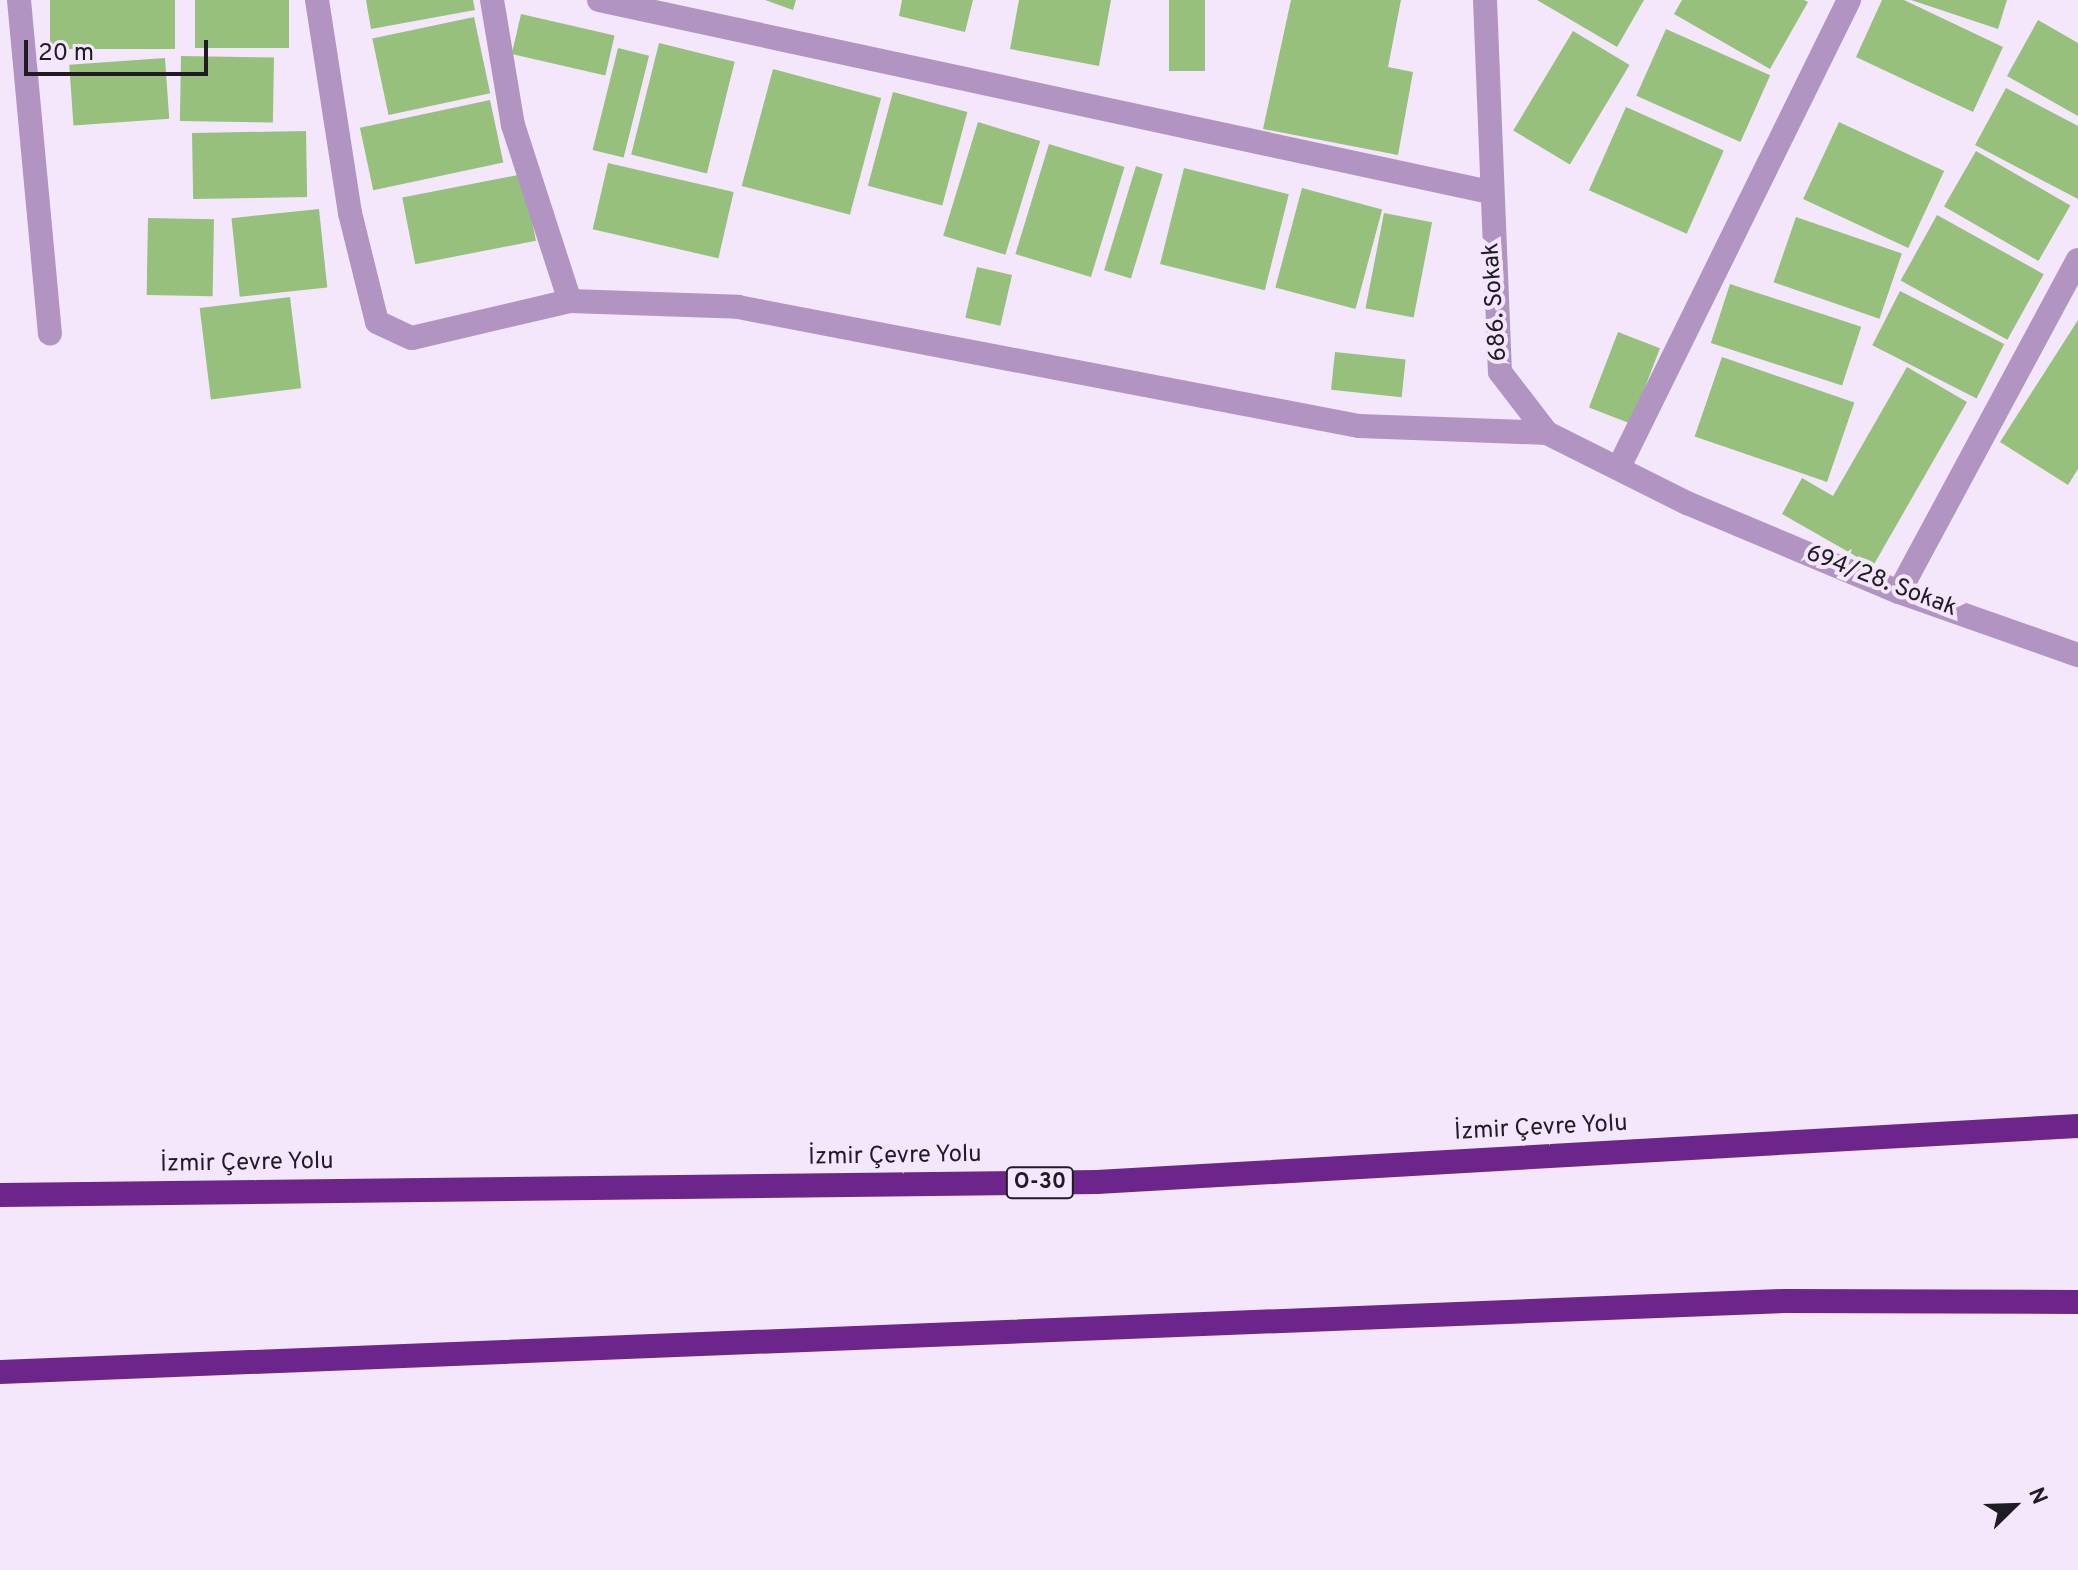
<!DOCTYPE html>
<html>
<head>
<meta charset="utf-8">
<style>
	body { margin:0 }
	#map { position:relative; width:2078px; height:1570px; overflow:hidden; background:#f4e7fc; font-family:Overpass,sans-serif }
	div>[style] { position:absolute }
	.building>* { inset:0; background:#96c07b; transform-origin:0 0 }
	.minor>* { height:24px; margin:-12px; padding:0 12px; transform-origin:12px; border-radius:12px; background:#b294c2 }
	.highway>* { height:24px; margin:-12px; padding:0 12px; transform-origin:12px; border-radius:12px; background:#6c268b }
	span { translate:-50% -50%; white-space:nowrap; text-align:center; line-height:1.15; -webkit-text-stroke:8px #f4e7fc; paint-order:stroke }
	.shield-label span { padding:2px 6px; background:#f4e7fc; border:2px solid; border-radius:6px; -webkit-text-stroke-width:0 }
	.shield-label { font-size:22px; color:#201b24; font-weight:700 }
	.street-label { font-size:24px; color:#201b24 }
	.north { position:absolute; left:1974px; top:1466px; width:80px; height:80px; -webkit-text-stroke:6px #f4e7fc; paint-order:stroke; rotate:67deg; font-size:22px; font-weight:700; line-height:32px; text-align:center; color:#201b24 }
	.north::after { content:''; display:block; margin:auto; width:28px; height:36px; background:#201b24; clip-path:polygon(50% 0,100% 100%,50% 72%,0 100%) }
	.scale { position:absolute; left:24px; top:40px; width:184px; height:36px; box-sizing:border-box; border:4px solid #201b24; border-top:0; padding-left:10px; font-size:24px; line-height:28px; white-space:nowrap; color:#201b24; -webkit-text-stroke:6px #f4e7fc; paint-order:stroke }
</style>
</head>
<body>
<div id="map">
	<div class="building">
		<div style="left:50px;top:0;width:125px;height:49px"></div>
		<div style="left:195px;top:0;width:94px;height:48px"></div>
		<div style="clip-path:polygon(366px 0,473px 0,475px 10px,371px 29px)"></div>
		<div style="clip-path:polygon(765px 0,796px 0,793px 10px)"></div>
		<div style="clip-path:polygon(902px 0,973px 0,965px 32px,899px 16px)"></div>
		<div style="clip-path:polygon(1019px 0,1111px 0,1099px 66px,1010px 49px)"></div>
		<div style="left:1169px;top:0;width:36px;height:71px"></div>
		<div style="clip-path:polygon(1291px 0,1401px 0,1388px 67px,1413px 72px,1398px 155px,1263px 129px)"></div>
		<div style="clip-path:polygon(1537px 0,1644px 0,1617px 47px)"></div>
		<div style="clip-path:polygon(1682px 0,1804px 0,1808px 2px,1770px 69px,1674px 14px)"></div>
		<div style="clip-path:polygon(1882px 0,1904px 0,2003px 47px,1973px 112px,1856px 57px)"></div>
		<div style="clip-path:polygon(1911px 0,2007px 0,1998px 29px)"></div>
		<div style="left:521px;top:14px;width:96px;height:41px;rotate:13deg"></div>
		<div style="left:474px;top:17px;width:78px;height:104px;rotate:78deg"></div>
		<div style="clip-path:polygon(2038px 20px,2078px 43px,2078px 116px,2007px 76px)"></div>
		<div style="left:1666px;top:29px;width:114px;height:73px;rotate:24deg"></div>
		<div style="left:1573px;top:31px;width:66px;height:116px;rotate:31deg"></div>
		<div style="left:659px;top:43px;width:78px;height:115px;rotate:14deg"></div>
		<div style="left:618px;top:48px;width:32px;height:105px;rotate:14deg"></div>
		<div style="left:181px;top:56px;width:93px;height:65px;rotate:1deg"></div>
		<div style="left:165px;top:58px;width:61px;height:96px;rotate:86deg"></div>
		<div style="left:773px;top:69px;width:112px;height:121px;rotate:15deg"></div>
		<div style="clip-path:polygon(2006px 88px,2078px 126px,2078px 199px,1975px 145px)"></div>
		<div style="left:893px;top:92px;width:77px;height:97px;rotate:15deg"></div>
		<div style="left:490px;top:100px;width:64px;height:133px;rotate:78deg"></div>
		<div style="left:1626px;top:107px;width:107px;height:91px;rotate:24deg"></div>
		<div style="left:978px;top:122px;width:65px;height:119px;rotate:17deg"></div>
		<div style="left:1839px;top:122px;width:116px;height:85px;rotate:25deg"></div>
		<div style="left:306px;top:131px;width:66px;height:114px;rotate:89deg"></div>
		<div style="left:1049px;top:144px;width:79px;height:115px;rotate:17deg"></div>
		<div style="left:1976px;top:151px;width:109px;height:64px;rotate:30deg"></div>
		<div style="left:608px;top:163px;width:129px;height:68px;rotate:13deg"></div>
		<div style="left:1136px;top:166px;width:28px;height:109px;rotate:17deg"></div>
		<div style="left:1184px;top:168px;width:108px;height:99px;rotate:14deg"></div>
		<div style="left:523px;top:174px;width:68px;height:123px;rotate:79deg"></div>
		<div style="left:1302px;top:188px;width:83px;height:103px;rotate:15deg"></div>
		<div style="left:319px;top:209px;width:79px;height:88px;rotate:84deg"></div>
		<div style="left:1384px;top:213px;width:49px;height:97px;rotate:11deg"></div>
		<div style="left:1937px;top:215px;width:122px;height:75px;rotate:29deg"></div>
		<div style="left:1796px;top:217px;width:112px;height:69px;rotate:19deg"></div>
		<div style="left:148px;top:218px;width:66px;height:77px;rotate:1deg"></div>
		<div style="left:977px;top:267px;width:36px;height:52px;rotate:13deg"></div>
		<div style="left:1730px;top:284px;width:138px;height:62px;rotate:18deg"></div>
		<div style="left:1900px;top:291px;width:117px;height:61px;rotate:27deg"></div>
		<div style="left:290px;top:297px;width:92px;height:91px;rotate:83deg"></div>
		<div style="clip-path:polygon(2078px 320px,2078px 469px,2068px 485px,2000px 442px)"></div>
		<div style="left:1618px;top:332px;width:45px;height:81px;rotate:21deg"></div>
		<div style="left:1335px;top:352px;width:71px;height:38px;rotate:6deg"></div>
		<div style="left:1722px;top:357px;width:140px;height:84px;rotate:19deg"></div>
		<div style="clip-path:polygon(1907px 367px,1967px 402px,1873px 566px,1782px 514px,1802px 478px,1833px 496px)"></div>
	</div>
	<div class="minor">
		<div style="left:19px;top:0;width:335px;rotate:84.7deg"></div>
		<div style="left:317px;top:0;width:216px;rotate:81.2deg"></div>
		<div style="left:350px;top:213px;width:112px;rotate:76.1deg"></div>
		<div style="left:377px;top:322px;width:38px;rotate:25deg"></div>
		<div style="left:412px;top:338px;width:162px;rotate:-13.2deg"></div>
		<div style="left:570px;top:301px;width:168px;rotate:2deg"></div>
		<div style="left:738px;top:307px;width:632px;rotate:10.85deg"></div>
		<div style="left:1359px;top:426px;width:188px;rotate:2.1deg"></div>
		<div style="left:492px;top:0;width:127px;rotate:80.5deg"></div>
		<div style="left:513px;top:125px;width:185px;rotate:72.1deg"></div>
		<div style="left:599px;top:0;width:910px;rotate:12.17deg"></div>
		<div style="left:1485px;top:0;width:372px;rotate:87.7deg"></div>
		<div style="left:1500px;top:372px;width:77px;rotate:52.4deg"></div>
		<div style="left:1547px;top:433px;width:157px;rotate:26.6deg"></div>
		<div style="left:1687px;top:503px;width:230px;rotate:22.8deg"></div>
		<div style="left:1899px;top:592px;width:190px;rotate:19.4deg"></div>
		<div style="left:1619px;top:467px;width:521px;rotate:-63.78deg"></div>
		<div style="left:1899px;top:592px;width:377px;rotate:-61.7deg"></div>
	</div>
	<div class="highway">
		<div style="left:0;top:1195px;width:1097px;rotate:-0.68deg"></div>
		<div style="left:1097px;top:1182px;width:983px;rotate:-3.27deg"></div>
		<div style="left:0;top:1372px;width:1786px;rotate:-2.28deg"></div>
		<div style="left:1785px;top:1301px;width:293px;rotate:0.2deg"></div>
	</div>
	<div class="shield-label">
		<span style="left:1040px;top:1183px">O-30</span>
	</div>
	<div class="street-label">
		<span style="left:1496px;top:302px;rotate:-94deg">686. Sokak</span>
		<span style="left:1881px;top:582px;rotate:21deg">694/28. Sokak</span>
		<span style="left:1541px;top:1129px;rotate:-3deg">İzmir Çevre Yolu</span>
		<span style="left:895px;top:1157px;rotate:-1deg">İzmir Çevre Yolu</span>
		<span style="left:247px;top:1164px;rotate:-1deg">İzmir Çevre Yolu</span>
	</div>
	<div class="north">N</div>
	<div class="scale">20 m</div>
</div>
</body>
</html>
